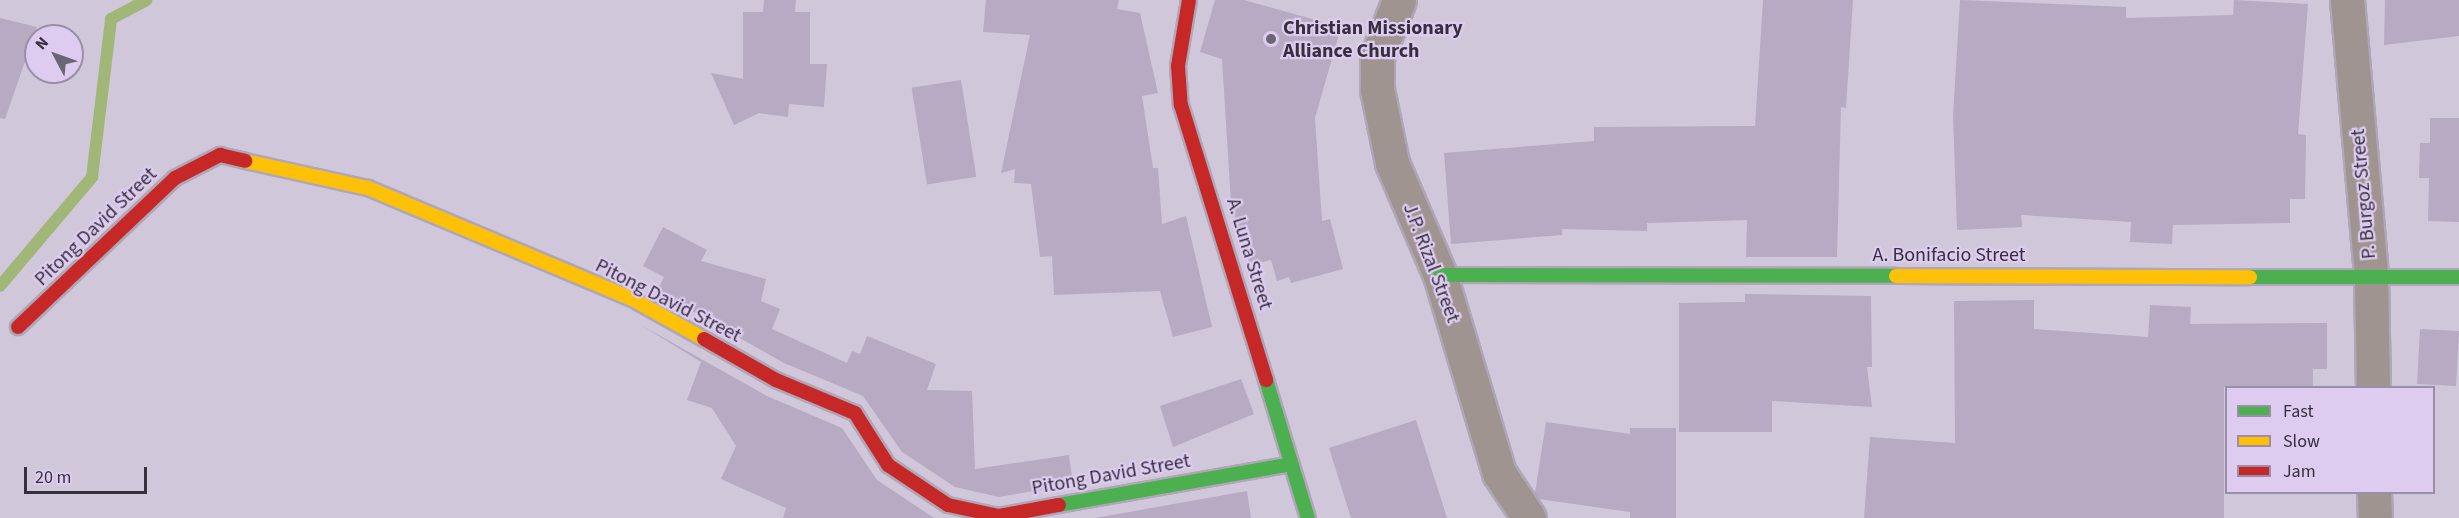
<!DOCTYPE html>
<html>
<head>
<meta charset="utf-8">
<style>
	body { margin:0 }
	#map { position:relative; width:2459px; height:518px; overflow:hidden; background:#d1c7db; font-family:"Source Sans 3",sans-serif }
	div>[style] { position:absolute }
	.stream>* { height:12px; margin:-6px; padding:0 6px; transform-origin:6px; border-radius:6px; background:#a1b777 }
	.building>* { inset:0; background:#b7aac3; transform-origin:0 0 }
	.roads { filter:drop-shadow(2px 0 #afa7b7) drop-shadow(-2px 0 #afa7b7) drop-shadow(0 2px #afa7b7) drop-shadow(0 -2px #afa7b7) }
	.street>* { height:33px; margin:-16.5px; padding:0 16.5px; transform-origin:16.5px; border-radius:16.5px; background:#9f9490 }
	.fast>* { height:14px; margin:-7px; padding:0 7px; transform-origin:7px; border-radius:7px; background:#4caf50 }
	.slow>* { height:14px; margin:-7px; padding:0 7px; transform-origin:7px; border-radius:7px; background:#ffc107 }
	.jam>* { height:14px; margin:-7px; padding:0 7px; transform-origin:7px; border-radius:7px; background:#c62828 }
	.dots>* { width:16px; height:16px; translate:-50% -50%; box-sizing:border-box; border:3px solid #ddccf0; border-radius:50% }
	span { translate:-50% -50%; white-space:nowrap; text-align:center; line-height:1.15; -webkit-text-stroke:4.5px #ddccf0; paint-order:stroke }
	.poi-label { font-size:20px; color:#36303e; font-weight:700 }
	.left { translate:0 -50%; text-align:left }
	.street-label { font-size:20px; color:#36303e }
	.legend { position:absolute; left:2225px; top:386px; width:210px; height:108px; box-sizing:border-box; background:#ddccf0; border:2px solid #9a8ea9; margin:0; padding:8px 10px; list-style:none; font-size:18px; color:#36303e }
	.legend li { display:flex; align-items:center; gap:12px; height:30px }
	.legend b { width:30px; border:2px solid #9a8ea9 }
	.north { position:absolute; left:24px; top:24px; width:60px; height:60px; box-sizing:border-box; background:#ddccf0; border:2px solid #9a8ea9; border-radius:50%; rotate:311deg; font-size:16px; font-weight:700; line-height:24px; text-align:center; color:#36303e }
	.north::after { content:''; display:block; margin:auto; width:21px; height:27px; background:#6c6575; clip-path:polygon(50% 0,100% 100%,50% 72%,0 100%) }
	.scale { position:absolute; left:24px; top:467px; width:123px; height:27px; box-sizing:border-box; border:3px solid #36303e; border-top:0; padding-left:8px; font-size:18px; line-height:21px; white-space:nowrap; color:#36303e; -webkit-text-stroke:4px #ddccf0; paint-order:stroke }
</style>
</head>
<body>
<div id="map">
	<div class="stream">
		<div style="left:0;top:286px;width:143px;rotate:-49.8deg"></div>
		<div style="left:92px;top:177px;width:159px;rotate:-83.1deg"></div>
		<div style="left:111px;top:19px;width:40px;rotate:-28deg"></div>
	</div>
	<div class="building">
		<div style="clip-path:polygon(764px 0,796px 0,795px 12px,810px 12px,810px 64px,827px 64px,824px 107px,789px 104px,788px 117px,759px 113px,734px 125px,711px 73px,743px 79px,743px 12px,763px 12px)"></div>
		<div style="clip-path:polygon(986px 0,1119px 0,1117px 9px,1140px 13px,1158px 93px,1142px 96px,1153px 168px,1158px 168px,1162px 224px,1186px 216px,1212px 327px,1173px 337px,1160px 291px,1054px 295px,1052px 256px,1040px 257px,1031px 184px,1014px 183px,1015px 169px,1001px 173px,1030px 35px,983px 32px)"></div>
		<div style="clip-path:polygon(1215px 0,1244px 0,1341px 27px,1315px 118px,1322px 221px,1330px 219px,1343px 269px,1291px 283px,1289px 277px,1277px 281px,1271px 260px,1250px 265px,1231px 203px,1222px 59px,1200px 52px)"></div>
		<div style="clip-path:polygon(1763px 0,1853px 0,1846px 108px,1841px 107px,1837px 257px,1746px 257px,1747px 220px,1647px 223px,1647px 231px,1562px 229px,1562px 235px,1451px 244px,1444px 153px,1594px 141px,1594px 127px,1755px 126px)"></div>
		<div style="clip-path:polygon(1960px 0,2126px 7px,2126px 18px,2233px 15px,2234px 0,2308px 4px,2298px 134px,2306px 135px,2305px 199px,2290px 199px,2290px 223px,2173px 225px,2172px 244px,2130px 242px,2131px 222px,2021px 215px,2022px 227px,1957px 230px,1953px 115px)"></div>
		<div style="clip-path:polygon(2385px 0,2459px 0,2459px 36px,2384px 45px)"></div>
		<div style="clip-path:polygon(0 18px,37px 27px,5px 119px,0 118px)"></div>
		<div style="left:961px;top:80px;width:98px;height:50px;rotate:81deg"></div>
		<div style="clip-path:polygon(2430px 118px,2459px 118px,2459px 222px,2428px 221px,2429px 178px,2419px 178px,2420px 143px,2430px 143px)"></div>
		<div style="clip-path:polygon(663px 227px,707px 250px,701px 261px,766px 279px,761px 301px,780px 309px,772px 329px,847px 363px,852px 351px,860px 354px,867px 336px,936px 364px,927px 390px,972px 391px,975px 469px,1069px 455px,1073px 484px,999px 497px,955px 487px,902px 452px,863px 396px,784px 363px,657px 291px,664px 277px,643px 266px)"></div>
		<div style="clip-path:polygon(1745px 294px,1871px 296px,1872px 367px,1867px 367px,1872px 407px,1772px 401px,1772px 432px,1679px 432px,1679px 303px,1745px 302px)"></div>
		<div style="clip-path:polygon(2034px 300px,2034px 329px,2148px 337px,2150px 305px,2191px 307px,2190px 324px,2327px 323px,2327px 369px,2313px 369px,2313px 387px,2224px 387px,2224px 518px,1864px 518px,1870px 437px,1955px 443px,1954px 301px)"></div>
		<div style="clip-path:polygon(639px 324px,767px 396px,842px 428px,877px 480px,934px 518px,783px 518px,786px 508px,721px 479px,736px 446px,712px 408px,687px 400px,701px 362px)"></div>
		<div style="left:2420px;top:329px;width:39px;height:55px;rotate:3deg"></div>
		<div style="clip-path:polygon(1241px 379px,1254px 414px,1173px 447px,1160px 406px)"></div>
		<div style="clip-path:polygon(1416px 420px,1447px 518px,1351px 518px,1329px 448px)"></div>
		<div style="clip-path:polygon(1546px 422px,1630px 434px,1630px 428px,1676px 428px,1676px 518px,1630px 518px,1630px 512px,1539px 499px,1535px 493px)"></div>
		<div style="clip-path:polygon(1247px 491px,1251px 518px,1095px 518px)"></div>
	</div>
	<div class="roads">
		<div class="street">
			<div style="left:1399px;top:0;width:61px;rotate:111.1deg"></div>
			<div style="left:1377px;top:57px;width:32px;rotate:90deg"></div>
			<div style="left:1377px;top:89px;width:76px;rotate:78.5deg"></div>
			<div style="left:1392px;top:163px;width:122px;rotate:66.8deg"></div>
			<div style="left:1440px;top:275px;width:207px;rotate:73.4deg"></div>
			<div style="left:1499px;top:473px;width:54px;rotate:56.3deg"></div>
			<div style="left:2347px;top:0;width:276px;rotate:85deg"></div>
			<div style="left:2371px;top:275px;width:113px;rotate:89deg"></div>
			<div style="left:2374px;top:492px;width:26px;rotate:88deg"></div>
		</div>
		<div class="fast">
			<div style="left:1440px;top:275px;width:456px;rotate:0.1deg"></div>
			<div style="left:2250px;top:277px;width:209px"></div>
			<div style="left:1266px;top:380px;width:144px;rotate:73.1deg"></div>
			<div style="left:1059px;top:505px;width:236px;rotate:-10deg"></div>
		</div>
		<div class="slow">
			<div style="left:245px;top:161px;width:126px;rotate:12.4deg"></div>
			<div style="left:368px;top:188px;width:286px;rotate:22.8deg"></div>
			<div style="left:632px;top:299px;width:82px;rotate:29.1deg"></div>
			<div style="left:1896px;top:276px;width:354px;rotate:0.2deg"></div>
		</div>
		<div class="jam">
			<div style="left:1189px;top:0;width:67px;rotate:99.5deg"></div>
			<div style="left:1178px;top:66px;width:39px;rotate:86deg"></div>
			<div style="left:1181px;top:105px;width:288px;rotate:72.8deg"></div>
			<div style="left:18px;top:327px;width:216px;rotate:-43.5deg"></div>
			<div style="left:175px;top:178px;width:51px;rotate:-27.1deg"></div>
			<div style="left:220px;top:155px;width:26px;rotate:13deg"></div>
			<div style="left:704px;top:339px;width:83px;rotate:29.7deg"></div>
			<div style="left:776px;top:380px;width:86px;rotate:22.7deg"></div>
			<div style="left:855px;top:413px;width:62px;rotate:57.6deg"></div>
			<div style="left:888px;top:465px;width:72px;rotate:33.7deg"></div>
			<div style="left:948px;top:505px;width:52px;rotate:12.2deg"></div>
			<div style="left:999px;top:516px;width:61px;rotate:-10.4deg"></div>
		</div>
	</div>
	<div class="dots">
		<div style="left:1271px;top:39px;background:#6c6575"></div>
	</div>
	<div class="poi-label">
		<span class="left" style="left:1283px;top:40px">Christian Missionary<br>Alliance Church</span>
	</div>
	<div class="street-label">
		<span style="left:2364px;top:194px;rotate:-95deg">P. Burgoz Street</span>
		<span style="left:96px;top:227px;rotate:-44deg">Pitong David Street</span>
		<span style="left:1249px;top:254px;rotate:73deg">A. Luna Street</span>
		<span style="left:1949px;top:255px">A. Bonifacio Street</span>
		<span style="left:1431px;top:263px;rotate:69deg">J.P. Rizal Street</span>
		<span style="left:668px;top:301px;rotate:27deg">Pitong David Street</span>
		<span style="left:1111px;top:475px;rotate:-10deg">Pitong David Street</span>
	</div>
	<ul class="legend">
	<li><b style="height:8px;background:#4caf50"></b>Fast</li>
	<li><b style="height:8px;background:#ffc107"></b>Slow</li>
	<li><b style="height:8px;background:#c62828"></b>Jam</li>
	</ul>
	<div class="north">N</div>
	<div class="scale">20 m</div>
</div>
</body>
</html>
